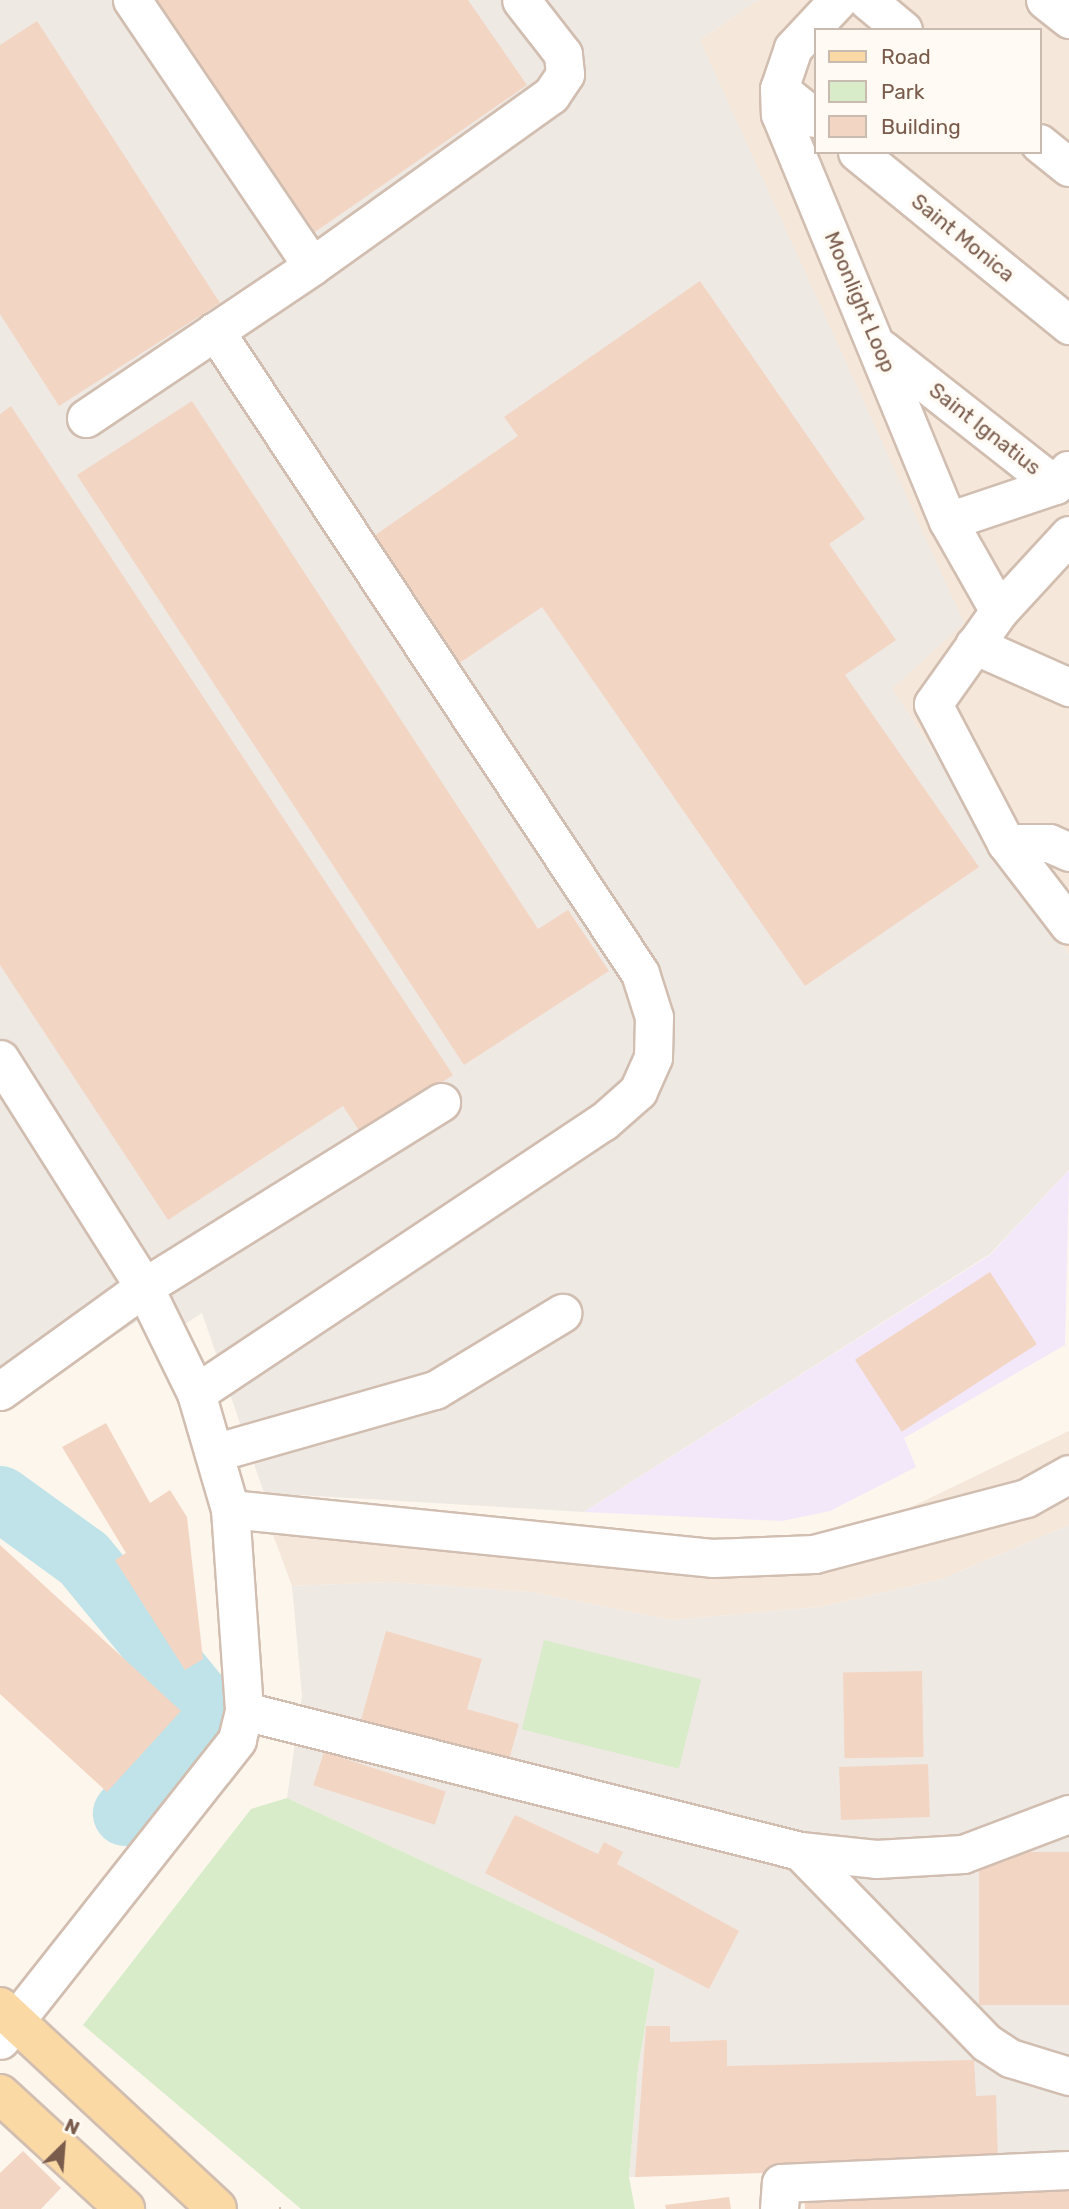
<!DOCTYPE html>
<html>
<head>
<meta charset="utf-8">
<style>
	body { margin:0 }
	#map { position:relative; width:1069px; height:2209px; overflow:hidden; background:#fdf6ec; font-family:Rubik,sans-serif }
	div>[style] { position:absolute }
	.residential>* { inset:0; background:#f5e8da }
	.industrial>* { inset:0; background:#efe9e4 }
	.education>* { inset:0; background:#f3e8fa }
	.green>* { inset:0; background:#d8ecc9; transform-origin:0 0 }
	.river>* { height:65px; margin:-32.5px; padding:0 32.5px; transform-origin:32.5px; border-radius:32.5px; background:#bfe3e8 }
	.building>* { inset:0; background:#f3d5c3; transform-origin:0 0 }
	.path>* { height:4.5px; margin-top:-2.25px; transform-origin:0; background:repeating-linear-gradient(90deg,#d9b8a5 0 2px,transparent 0 7px) }
	.roads { filter:drop-shadow(2px 0 #d1beb0) drop-shadow(-2px 0 #d1beb0) drop-shadow(0 2px #d1beb0) drop-shadow(0 -2px #d1beb0) }
	.minor>* { height:37px; margin:-18.5px; padding:0 18.5px; transform-origin:18.5px; border-radius:18.5px; background:#fff }
	.major>* { height:38px; margin:-19px; padding:0 19px; transform-origin:19px; border-radius:19px; background:#fbd9a5 }
	span { translate:-50% -50%; white-space:nowrap; text-align:center; line-height:1.15; -webkit-text-stroke:7px #fffaf3; paint-order:stroke }
	.street-label { font-size:21px; color:#7a5c4d }
	.legend { position:absolute; left:814px; top:28px; width:228px; height:126px; box-sizing:border-box; background:#fffaf3; border:2px solid #cabbb1; margin:0; padding:9px 12px; list-style:none; font-size:21px; color:#7a5c4d }
	.legend li { display:flex; align-items:center; gap:14px; height:35px }
	.legend b { width:35px; border:2px solid #cabbb1 }
	.north { position:absolute; left:28px; top:2111px; width:70px; height:70px; -webkit-text-stroke:5px #fffaf3; paint-order:stroke; rotate:25deg; font-size:19px; font-weight:700; line-height:28px; text-align:center; color:#7a5c4d }
	.north::after { content:''; display:block; margin:auto; width:24px; height:32px; background:#7a5c4d; clip-path:polygon(50% 0,100% 100%,50% 72%,0 100%) }
</style>
</head>
<body>
<div id="map">
	<div class="residential">
		<div style="clip-path:polygon(evenodd,758px 0,1069px 0,1069px 955px,892px 689px,700px 40px,758px 0,815px 30px,1039px 30px,1039px 152px,815px 152px,815px 30px)"></div>
		<div style="clip-path:polygon(1069px 1431px,1069px 1525px,942px 1579px,820px 1607px,671px 1620px,531px 1592px,390px 1582px,292px 1586px,273px 1535px,733px 1559px,814px 1554px)"></div>
	</div>
	<div class="industrial">
		<div style="clip-path:polygon(0 0,758px 0,700px 40px,964px 623px,892px 689px,1069px 955px,1069px 1170px,990px 1254px,584px 1512px,264px 1493px,202px 1313px,158px 1342px,141px 1319px,0 1408px)"></div>
		<div style="clip-path:polygon(1069px 1525px,1069px 2158px,629px 2177px,638px 2068px,655px 1969px,287px 1798px,302px 1696px,292px 1586px,390px 1582px,531px 1592px,671px 1620px,820px 1607px,942px 1579px)"></div>
	</div>
	<div class="education">
		<div style="clip-path:polygon(1069px 1170px,1065px 1345px,904px 1438px,916px 1467px,830px 1511px,782px 1521px,584px 1512px,990px 1255px)"></div>
	</div>
	<div class="green">
		<div style="left:544px;top:1640px;width:162px;height:92px;rotate:14deg"></div>
		<div style="clip-path:polygon(287px 1798px,655px 1969px,638px 2068px,629px 2177px,635px 2209px,301px 2209px,83px 2025px,251px 1809px)"></div>
	</div>
	<div class="river">
		<div style="left:0;top:1498px;width:102px;rotate:35.9deg"></div>
		<div style="left:83px;top:1558px;width:188px;rotate:50.6deg"></div>
		<div style="left:202px;top:1703px;width:17px;rotate:65deg"></div>
		<div style="left:209px;top:1718px;width:127px;rotate:131.5deg"></div>
	</div>
	<div class="building">
		<div style="clip-path:polygon(152px 0,468px 0,527px 85px,315px 232px)"></div>
		<div style="clip-path:polygon(37px 21px,220px 303px,59px 406px,0 314px,0 45px)"></div>
		<div style="clip-path:polygon(700px 281px,865px 519px,829px 544px,896px 640px,845px 675px,979px 867px,805px 986px,542px 607px,458px 664px,371px 538px,518px 436px,504px 417px)"></div>
		<div style="clip-path:polygon(192px 401px,538px 929px,568px 910px,609px 971px,464px 1065px,77px 475px)"></div>
		<div style="clip-path:polygon(11px 406px,453px 1075px,362px 1135px,343px 1106px,168px 1220px,0 965px,0 414px)"></div>
		<div style="left:990px;top:1272px;width:86px;height:161px;rotate:57deg"></div>
		<div style="clip-path:polygon(106px 1423px,150px 1503px,170px 1490px,187px 1517px,203px 1659px,185px 1670px,115px 1560px,126px 1553px,62px 1447px)"></div>
		<div style="clip-path:polygon(0 1545px,181px 1711px,107px 1792px,0 1694px)"></div>
		<div style="clip-path:polygon(386px 1631px,482px 1659px,467px 1709px,519px 1724px,508px 1763px,361px 1720px)"></div>
		<div style="left:922px;top:1671px;width:86px;height:79px;rotate:89deg"></div>
		<div style="left:324px;top:1752px;width:128px;height:35px;rotate:18deg"></div>
		<div style="left:928px;top:1764px;width:53px;height:89px;rotate:88deg"></div>
		<div style="clip-path:polygon(515px 1815px,598px 1854px,604px 1842px,623px 1852px,617px 1864px,739px 1931px,709px 1989px,485px 1873px)"></div>
		<div style="left:1069px;top:1852px;width:153px;height:90px;rotate:90deg"></div>
		<div style="clip-path:polygon(646px 2026px,670px 2026px,670px 2042px,727px 2040px,727px 2066px,974px 2060px,976px 2096px,996px 2095px,998px 2161px,982px 2166px,635px 2177px)"></div>
		<div style="clip-path:polygon(23px 2151px,61px 2188px,41px 2209px,0 2209px,0 2173px)"></div>
		<div style="clip-path:polygon(1069px 2181px,1069px 2209px,805px 2209px,804px 2193px)"></div>
		<div style="clip-path:polygon(729px 2197px,731px 2209px,666px 2209px,665px 2205px)"></div>
	</div>
	<div class="path">
		<div style="left:279px;top:2209px;width:3px"></div>
	</div>
	<div class="roads">
		<div class="minor">
			<div style="left:132px;top:0;width:321px;rotate:55.9deg"></div>
			<div style="left:838px;top:0;width:66px;rotate:133.2deg"></div>
			<div style="left:793px;top:48px;width:43px;rotate:108.9deg"></div>
			<div style="left:779px;top:89px;width:25px;rotate:88deg"></div>
			<div style="left:780px;top:114px;width:440px;rotate:67.6deg"></div>
			<div style="left:948px;top:521px;width:103px;rotate:60.5deg"></div>
			<div style="left:867px;top:0;width:47px;rotate:39.8deg"></div>
			<div style="left:1045px;top:0;width:31px;rotate:38deg"></div>
			<div style="left:779px;top:89px;width:46px;rotate:38.9deg"></div>
			<div style="left:1039px;top:143px;width:38px;rotate:39deg"></div>
			<div style="left:857px;top:152px;width:274px;rotate:39.2deg"></div>
			<div style="left:882px;top:349px;width:220px;rotate:38.2deg"></div>
			<div style="left:86px;top:418px;width:272px;rotate:-33.9deg"></div>
			<div style="left:312px;top:266px;width:294px;rotate:-35.6deg"></div>
			<div style="left:551px;top:95px;width:25px;rotate:-56deg"></div>
			<div style="left:565px;top:74px;width:20px;rotate:-96deg"></div>
			<div style="left:563px;top:54px;width:68px;rotate:-127.9deg"></div>
			<div style="left:948px;top:521px;width:113px;rotate:-18.6deg"></div>
			<div style="left:1055px;top:485px;width:20px;rotate:-49deg"></div>
			<div style="left:1069px;top:535px;width:103px;rotate:132.6deg"></div>
			<div style="left:999px;top:611px;width:114px;rotate:125.4deg"></div>
			<div style="left:933px;top:704px;width:157px;rotate:62.3deg"></div>
			<div style="left:1006px;top:843px;width:103px;rotate:52.5deg"></div>
			<div style="left:974px;top:645px;width:104px;rotate:23.9deg"></div>
			<div style="left:1006px;top:843px;width:43px"></div>
			<div style="left:1049px;top:843px;width:22px;rotate:24deg"></div>
			<div style="left:0;top:1059px;width:270px;rotate:57.7deg"></div>
			<div style="left:144px;top:1287px;width:118px;rotate:63.9deg"></div>
			<div style="left:196px;top:1393px;width:121px;rotate:73.7deg"></div>
			<div style="left:230px;top:1509px;width:202px;rotate:86deg"></div>
			<div style="left:244px;top:1711px;width:30px;rotate:104deg"></div>
			<div style="left:237px;top:1740px;width:382px;rotate:128.3deg"></div>
			<div style="left:0;top:1391px;width:178px;rotate:-35.8deg"></div>
			<div style="left:144px;top:1287px;width:350px;rotate:-31.9deg"></div>
			<div style="left:196px;top:1393px;width:489px;rotate:-33.7deg"></div>
			<div style="left:603px;top:1122px;width:47px;rotate:-41.5deg"></div>
			<div style="left:638px;top:1091px;width:37px;rotate:-66deg"></div>
			<div style="left:653px;top:1057px;width:40px;rotate:-88.6deg"></div>
			<div style="left:654px;top:1017px;width:46px;rotate:-107.7deg"></div>
			<div style="left:640px;top:973px;width:770px;rotate:-123.5deg"></div>
			<div style="left:217px;top:1452px;width:227px;rotate:-15.9deg"></div>
			<div style="left:435px;top:1390px;width:149px;rotate:-31.2deg"></div>
			<div style="left:230px;top:1509px;width:484px;rotate:5.8deg"></div>
			<div style="left:712px;top:1558px;width:102px;rotate:-2.2deg"></div>
			<div style="left:814px;top:1554px;width:219px;rotate:-14.8deg"></div>
			<div style="left:1026px;top:1498px;width:49px;rotate:-29.2deg"></div>
			<div style="left:244px;top:1711px;width:573px;rotate:14.13deg"></div>
			<div style="left:800px;top:1851px;width:76px;rotate:6deg"></div>
			<div style="left:876px;top:1859px;width:87px;rotate:-3.3deg"></div>
			<div style="left:963px;top:1854px;width:113px;rotate:-20.7deg"></div>
			<div style="left:800px;top:1851px;width:268px;rotate:45.8deg"></div>
			<div style="left:987px;top:2043px;width:27px;rotate:33deg"></div>
			<div style="left:1010px;top:2058px;width:62px;rotate:17deg"></div>
			<div style="left:779px;top:2209px;width:26px;rotate:-86deg"></div>
			<div style="left:781px;top:2183px;width:288px;rotate:-2.6deg"></div>
		</div>
		<div class="major">
			<div style="left:0;top:2007px;width:296px;rotate:42.9deg"></div>
			<div style="left:0;top:2094px;width:170px;rotate:42.6deg"></div>
		</div>
	</div>
	<div class="street-label">
		<span style="left:963px;top:238px;rotate:39deg">Saint Monica</span>
		<span style="left:860px;top:302px;rotate:67deg">Moonlight Loop</span>
		<span style="left:985px;top:429px;rotate:38deg">Saint Ignatius</span>
	</div>
	<ul class="legend">
	<li><b style="height:9px;background:#fbd9a5"></b>Road</li>
	<li><b style="height:19px;background:#d8ecc9"></b>Park</li>
	<li><b style="height:19px;background:#f3d5c3"></b>Building</li>
	</ul>
	<div class="north">N</div>
</div>
</body>
</html>
